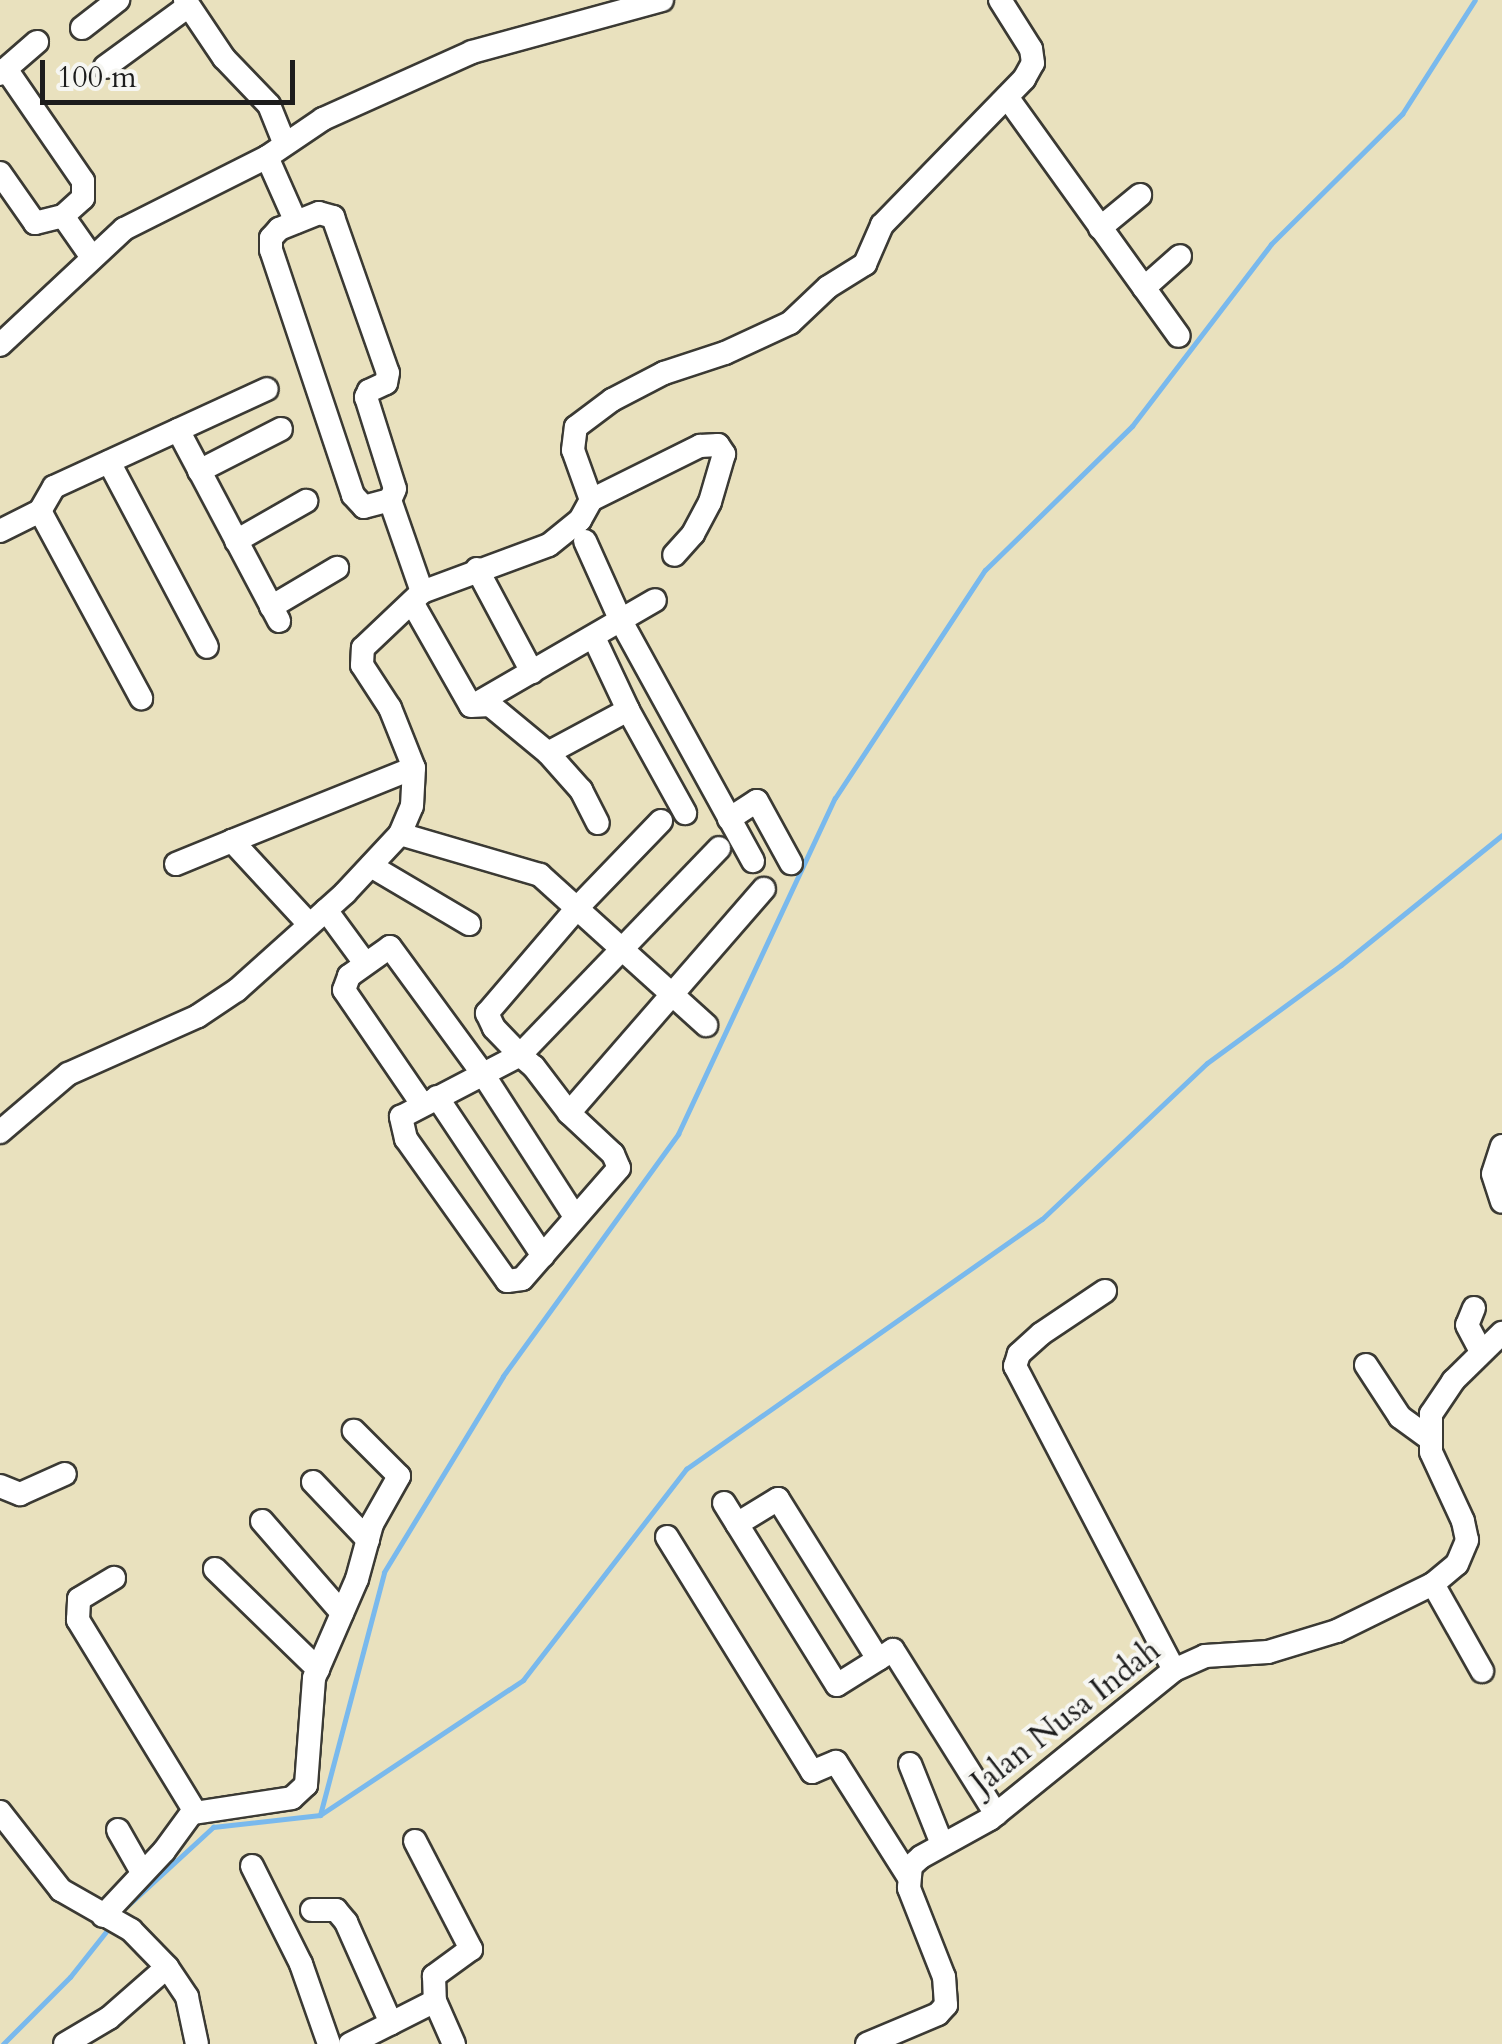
<!DOCTYPE html>
<html>
<head>
<meta charset="utf-8">
<style>
	body { margin:0 }
	#map { position:relative; width:1502px; height:2044px; overflow:hidden; background:#e9e1be; font-family:Cardo,serif }
	div>[style] { position:absolute }
	.stream>* { height:5px; margin:-2.5px; padding:0 2.5px; transform-origin:2.5px; border-radius:2.5px; background:#79b9ed }
	.roads { filter:drop-shadow(2px 0 #3b3a34) drop-shadow(-2px 0 #3b3a34) drop-shadow(0 2px #3b3a34) drop-shadow(0 -2px #3b3a34) }
	.minor>* { height:22px; margin:-11px; padding:0 11px; transform-origin:11px; border-radius:11px; background:#fff }
	span { translate:-50% -50%; white-space:nowrap; text-align:center; line-height:1.15; -webkit-text-stroke:8px #f6f6f2; paint-order:stroke }
	.street-label { font-size:32px; color:#1c1c1c }
	.scale { position:absolute; left:40px; top:60px; width:255px; height:45px; box-sizing:border-box; border:5px solid #1c1c1c; border-top:0; padding-left:12px; font-size:30px; line-height:35px; white-space:nowrap; color:#1c1c1c; -webkit-text-stroke:8px #f6f6f2; paint-order:stroke }
</style>
</head>
<body>
<div id="map">
	<div class="stream">
		<div style="left:320px;top:1815px;width:251px;rotate:-75.2deg"></div>
		<div style="left:384px;top:1572px;width:229px;rotate:-58.7deg"></div>
		<div style="left:503px;top:1376px;width:299px;rotate:-54.1deg"></div>
		<div style="left:678px;top:1134px;width:371px;rotate:-65deg"></div>
		<div style="left:835px;top:798px;width:273px;rotate:-56.7deg"></div>
		<div style="left:985px;top:570px;width:206px;rotate:-44.4deg"></div>
		<div style="left:1132px;top:426px;width:229px;rotate:-52.6deg"></div>
		<div style="left:1271px;top:244px;width:185px;rotate:-44.8deg"></div>
		<div style="left:1402px;top:114px;width:135px;rotate:-57.4deg"></div>
		<div style="left:125px;top:1908px;width:120px;rotate:-42.6deg"></div>
		<div style="left:213px;top:1827px;width:108px;rotate:-6.4deg"></div>
		<div style="left:320px;top:1815px;width:244px;rotate:-33.6deg"></div>
		<div style="left:523px;top:1680px;width:267px;rotate:-52.3deg"></div>
		<div style="left:686px;top:1469px;width:435px;rotate:-35.1deg"></div>
		<div style="left:1042px;top:1219px;width:227px;rotate:-43.4deg"></div>
		<div style="left:1207px;top:1063px;width:166px;rotate:-36.2deg"></div>
		<div style="left:1341px;top:965px;width:207px;rotate:-38.9deg"></div>
		<div style="left:3px;top:2044px;width:95px;rotate:-45deg"></div>
		<div style="left:70px;top:1977px;width:68px;rotate:-51.6deg"></div>
	</div>
	<div class="roads">
		<div class="minor">
			<div style="left:185px;top:0;width:70px;rotate:56.1deg"></div>
			<div style="left:224px;top:58px;width:65px;rotate:46.2deg"></div>
			<div style="left:269px;top:105px;width:40px;rotate:68deg"></div>
			<div style="left:82px;top:28px;width:46px;rotate:-37.9deg"></div>
			<div style="left:105px;top:67px;width:102px;rotate:-36.2deg"></div>
			<div style="left:6px;top:69px;width:136px;rotate:55.5deg"></div>
			<div style="left:83px;top:181px;width:17px;rotate:90deg"></div>
			<div style="left:83px;top:198px;width:27px;rotate:138deg"></div>
			<div style="left:0;top:74px;width:49px;rotate:-40.9deg"></div>
			<div style="left:1007px;top:97px;width:294px;rotate:54.3deg"></div>
			<div style="left:267px;top:157px;width:71px;rotate:66deg"></div>
			<div style="left:0;top:173px;width:61px;rotate:55deg"></div>
			<div style="left:35px;top:223px;width:29px;rotate:-14deg"></div>
			<div style="left:63px;top:216px;width:49px;rotate:55deg"></div>
			<div style="left:1100px;top:228px;width:52px;rotate:-39.5deg"></div>
			<div style="left:1144px;top:288px;width:48px;rotate:-41.6deg"></div>
			<div style="left:0;top:345px;width:170px;rotate:-43.1deg"></div>
			<div style="left:124px;top:229px;width:160px;rotate:-26.7deg"></div>
			<div style="left:267px;top:157px;width:68px;rotate:-34.2deg"></div>
			<div style="left:323px;top:119px;width:163px;rotate:-24.2deg"></div>
			<div style="left:472px;top:52px;width:197px;rotate:-15.3deg"></div>
			<div style="left:178px;top:430px;width:216px;rotate:62.1deg"></div>
			<div style="left:109px;top:462px;width:209px;rotate:62.1deg"></div>
			<div style="left:199px;top:471px;width:92px;rotate:-27.1deg"></div>
			<div style="left:390px;top:500px;width:27px;rotate:165deg"></div>
			<div style="left:364px;top:507px;width:16px;rotate:-133deg"></div>
			<div style="left:353px;top:495px;width:258px;rotate:-108.5deg"></div>
			<div style="left:271px;top:250px;width:12px;rotate:-90deg"></div>
			<div style="left:271px;top:238px;width:12px;rotate:-48deg"></div>
			<div style="left:279px;top:229px;width:43px;rotate:-21.8deg"></div>
			<div style="left:319px;top:213px;width:15px;rotate:16deg"></div>
			<div style="left:333px;top:217px;width:165px;rotate:70.6deg"></div>
			<div style="left:388px;top:373px;width:10px;rotate:101deg"></div>
			<div style="left:386px;top:383px;width:19px;rotate:155deg"></div>
			<div style="left:369px;top:391px;width:7px;rotate:117deg"></div>
			<div style="left:366px;top:397px;width:96px;rotate:72.5deg"></div>
			<div style="left:395px;top:489px;width:12px;rotate:114deg"></div>
			<div style="left:390px;top:500px;width:97px;rotate:70.8deg"></div>
			<div style="left:591px;top:500px;width:53px;rotate:-109.8deg"></div>
			<div style="left:573px;top:450px;width:23px;rotate:-83deg"></div>
			<div style="left:576px;top:427px;width:45px;rotate:-36.9deg"></div>
			<div style="left:612px;top:400px;width:59px;rotate:-27.4deg"></div>
			<div style="left:664px;top:373px;width:64px;rotate:-18.2deg"></div>
			<div style="left:725px;top:353px;width:72px;rotate:-24.8deg"></div>
			<div style="left:790px;top:323px;width:52px;rotate:-43.5deg"></div>
			<div style="left:828px;top:287px;width:44px;rotate:-31.9deg"></div>
			<div style="left:865px;top:264px;width:43px;rotate:-66.4deg"></div>
			<div style="left:882px;top:225px;width:204px;rotate:-45.8deg"></div>
			<div style="left:1024px;top:79px;width:18px;rotate:-61deg"></div>
			<div style="left:1033px;top:63px;width:14px;rotate:-98deg"></div>
			<div style="left:1031px;top:49px;width:58px;rotate:-122.3deg"></div>
			<div style="left:40px;top:511px;width:213px;rotate:61.6deg"></div>
			<div style="left:0;top:531px;width:45px;rotate:-26.6deg"></div>
			<div style="left:40px;top:511px;width:28px;rotate:-60deg"></div>
			<div style="left:54px;top:487px;width:234px;rotate:-24.7deg"></div>
			<div style="left:236px;top:541px;width:81px;rotate:-29.7deg"></div>
			<div style="left:585px;top:541px;width:88px;rotate:65.8deg"></div>
			<div style="left:621px;top:621px;width:274px;rotate:61.2deg"></div>
			<div style="left:477px;top:569px;width:117px;rotate:61.9deg"></div>
			<div style="left:413px;top:604px;width:117px;rotate:60.4deg"></div>
			<div style="left:471px;top:706px;width:19px;rotate:-3deg"></div>
			<div style="left:490px;top:705px;width:75px;rotate:39.6deg"></div>
			<div style="left:548px;top:753px;width:91px;rotate:-28.3deg"></div>
			<div style="left:628px;top:710px;width:118px;rotate:61deg"></div>
			<div style="left:271px;top:607px;width:77px;rotate:-30.6deg"></div>
			<div style="left:597px;top:644px;width:73px;rotate:64.8deg"></div>
			<div style="left:474px;top:705px;width:209px;rotate:-30.1deg"></div>
			<div style="left:548px;top:753px;width:50px;rotate:48.3deg"></div>
			<div style="left:581px;top:790px;width:37px;rotate:63deg"></div>
			<div style="left:729px;top:819px;width:33px;rotate:-33deg"></div>
			<div style="left:757px;top:801px;width:71px;rotate:61.3deg"></div>
			<div style="left:661px;top:821px;width:120px;rotate:134deg"></div>
			<div style="left:578px;top:907px;width:140px;rotate:130.6deg"></div>
			<div style="left:487px;top:1013px;width:17px;rotate:65deg"></div>
			<div style="left:494px;top:1028px;width:37px;rotate:46deg"></div>
			<div style="left:520px;top:1055px;width:18px;rotate:41deg"></div>
			<div style="left:534px;top:1067px;width:58px;rotate:52.7deg"></div>
			<div style="left:569px;top:1113px;width:60px;rotate:43deg"></div>
			<div style="left:613px;top:1154px;width:15px;rotate:67deg"></div>
			<div style="left:619px;top:1168px;width:147px;rotate:131.1deg"></div>
			<div style="left:522px;top:1279px;width:15px;rotate:172deg"></div>
			<div style="left:507px;top:1281px;width:174px;rotate:-125.4deg"></div>
			<div style="left:406px;top:1139px;width:23px;rotate:-103deg"></div>
			<div style="left:401px;top:1117px;width:134px;rotate:-27.5deg"></div>
			<div style="left:520px;top:1055px;width:287px;rotate:-46.1deg"></div>
			<div style="left:400px;top:834px;width:146px;rotate:16.3deg"></div>
			<div style="left:540px;top:875px;width:224px;rotate:42.1deg"></div>
			<div style="left:176px;top:864px;width:61px;rotate:-22.3deg"></div>
			<div style="left:371px;top:866px;width:114px;rotate:30.6deg"></div>
			<div style="left:326px;top:910px;width:66px;rotate:53.7deg"></div>
			<div style="left:308px;top:923px;width:112px;rotate:-132.8deg"></div>
			<div style="left:232px;top:841px;width:196px;rotate:-21.9deg"></div>
			<div style="left:414px;top:768px;width:65px;rotate:-111.8deg"></div>
			<div style="left:390px;top:708px;width:51px;rotate:-123.1deg"></div>
			<div style="left:362px;top:665px;width:17px;rotate:-87deg"></div>
			<div style="left:363px;top:648px;width:81px;rotate:-43.5deg"></div>
			<div style="left:422px;top:592px;width:135px;rotate:-20.3deg"></div>
			<div style="left:549px;top:545px;width:40px;rotate:-39deg"></div>
			<div style="left:580px;top:520px;width:23px;rotate:-61deg"></div>
			<div style="left:591px;top:500px;width:122px;rotate:-26.4deg"></div>
			<div style="left:700px;top:446px;width:18px;rotate:-3deg"></div>
			<div style="left:718px;top:445px;width:11px;rotate:56deg"></div>
			<div style="left:724px;top:454px;width:50px;rotate:106.3deg"></div>
			<div style="left:710px;top:502px;width:36px;rotate:118deg"></div>
			<div style="left:693px;top:534px;width:28px;rotate:132deg"></div>
			<div style="left:437px;top:1097px;width:191px;rotate:56.3deg"></div>
			<div style="left:422px;top:1104px;width:138px;rotate:-124.4deg"></div>
			<div style="left:344px;top:990px;width:15px;rotate:-70deg"></div>
			<div style="left:349px;top:976px;width:50px;rotate:-35.3deg"></div>
			<div style="left:390px;top:947px;width:157px;rotate:53.8deg"></div>
			<div style="left:483px;top:1074px;width:170px;rotate:57.2deg"></div>
			<div style="left:569px;top:1113px;width:297px;rotate:-49deg"></div>
			<div style="left:0;top:1132px;width:89px;rotate:-40.5deg"></div>
			<div style="left:68px;top:1074px;width:142px;rotate:-24deg"></div>
			<div style="left:198px;top:1016px;width:47px;rotate:-33.7deg"></div>
			<div style="left:237px;top:990px;width:145px;rotate:-41.9deg"></div>
			<div style="left:345px;top:893px;width:81px;rotate:-47deg"></div>
			<div style="left:400px;top:834px;width:30px;rotate:-67deg"></div>
			<div style="left:412px;top:806px;width:38px;rotate:-87deg"></div>
			<div style="left:1502px;top:1146px;width:29px;rotate:108deg"></div>
			<div style="left:1493px;top:1174px;width:29px;rotate:72deg"></div>
			<div style="left:1105px;top:1291px;width:77px;rotate:146.1deg"></div>
			<div style="left:1041px;top:1334px;width:30px;rotate:138deg"></div>
			<div style="left:1019px;top:1354px;width:13px;rotate:108deg"></div>
			<div style="left:1015px;top:1366px;width:343px;rotate:62.4deg"></div>
			<div style="left:1474px;top:1308px;width:18px;rotate:112deg"></div>
			<div style="left:1467px;top:1325px;width:30px;rotate:62deg"></div>
			<div style="left:1366px;top:1365px;width:62px;rotate:56.8deg"></div>
			<div style="left:1400px;top:1417px;width:34px;rotate:36deg"></div>
			<div style="left:313px;top:1482px;width:80px;rotate:46.5deg"></div>
			<div style="left:0;top:1486px;width:22px;rotate:22deg"></div>
			<div style="left:20px;top:1494px;width:49px;rotate:-24deg"></div>
			<div style="left:724px;top:1503px;width:214px;rotate:58.2deg"></div>
			<div style="left:837px;top:1685px;width:66px;rotate:-32deg"></div>
			<div style="left:893px;top:1650px;width:194px;rotate:57.9deg"></div>
			<div style="left:262px;top:1521px;width:122px;rotate:49deg"></div>
			<div style="left:737px;top:1524px;width:48px;rotate:-31.4deg"></div>
			<div style="left:778px;top:1499px;width:189px;rotate:58deg"></div>
			<div style="left:667px;top:1537px;width:276px;rotate:58.3deg"></div>
			<div style="left:812px;top:1772px;width:26px;rotate:-23deg"></div>
			<div style="left:836px;top:1762px;width:135px;rotate:57.7deg"></div>
			<div style="left:215px;top:1569px;width:144px;rotate:44.2deg"></div>
			<div style="left:1433px;top:1584px;width:100px;rotate:60.6deg"></div>
			<div style="left:910px;top:1764px;width:86px;rotate:68.2deg"></div>
			<div style="left:0;top:1812px;width:99px;rotate:52deg"></div>
			<div style="left:61px;top:1890px;width:81px;rotate:29.7deg"></div>
			<div style="left:131px;top:1930px;width:52px;rotate:45.8deg"></div>
			<div style="left:167px;top:1967px;width:36px;rotate:56deg"></div>
			<div style="left:187px;top:1997px;width:48px;rotate:78deg"></div>
			<div style="left:194px;top:1813px;width:99px;rotate:-8.7deg"></div>
			<div style="left:292px;top:1798px;width:19px;rotate:-43deg"></div>
			<div style="left:306px;top:1785px;width:107px;rotate:-85.7deg"></div>
			<div style="left:314px;top:1678px;width:108px;rotate:-66.5deg"></div>
			<div style="left:357px;top:1579px;width:57px;rotate:-74.7deg"></div>
			<div style="left:372px;top:1524px;width:55px;rotate:-60.6deg"></div>
			<div style="left:399px;top:1476px;width:64px;rotate:-135deg"></div>
			<div style="left:118px;top:1830px;width:48px;rotate:60.3deg"></div>
			<div style="left:415px;top:1841px;width:122px;rotate:62.6deg"></div>
			<div style="left:471px;top:1949px;width:46px;rotate:143.9deg"></div>
			<div style="left:434px;top:1976px;width:25px;rotate:88deg"></div>
			<div style="left:435px;top:2001px;width:47px;rotate:66.2deg"></div>
			<div style="left:252px;top:1866px;width:110px;rotate:63.4deg"></div>
			<div style="left:301px;top:1964px;width:85px;rotate:70.7deg"></div>
			<div style="left:312px;top:1910px;width:24px"></div>
			<div style="left:336px;top:1910px;width:16px;rotate:50deg"></div>
			<div style="left:346px;top:1922px;width:111px;rotate:66deg"></div>
			<div style="left:103px;top:1916px;width:89px;rotate:-46.8deg"></div>
			<div style="left:164px;top:1851px;width:51px;rotate:-53.8deg"></div>
			<div style="left:194px;top:1810px;width:223px;rotate:-121.4deg"></div>
			<div style="left:78px;top:1620px;width:21px;rotate:-87deg"></div>
			<div style="left:79px;top:1599px;width:41px;rotate:-31deg"></div>
			<div style="left:65px;top:2044px;width:51px;rotate:-30.6deg"></div>
			<div style="left:109px;top:2018px;width:77px;rotate:-41.3deg"></div>
			<div style="left:350px;top:2044px;width:95px;rotate:-26.8deg"></div>
			<div style="left:867px;top:2044px;width:77px;rotate:-22.9deg"></div>
			<div style="left:938px;top:2014px;width:12px;rotate:-48deg"></div>
			<div style="left:946px;top:2005px;width:28px;rotate:-94deg"></div>
			<div style="left:944px;top:1977px;width:96px;rotate:-111.5deg"></div>
			<div style="left:909px;top:1888px;width:22px;rotate:-85deg"></div>
			<div style="left:911px;top:1866px;width:13px;rotate:-42deg"></div>
			<div style="left:921px;top:1857px;width:79px;rotate:-28.8deg"></div>
			<div style="left:990px;top:1819px;width:237px;rotate:-39deg"></div>
			<div style="left:1174px;top:1670px;width:34px;rotate:-24deg"></div>
			<div style="left:1205px;top:1656px;width:63px;rotate:-3.6deg"></div>
			<div style="left:1268px;top:1652px;width:72px;rotate:-16.9deg"></div>
			<div style="left:1337px;top:1631px;width:107px;rotate:-26.1deg"></div>
			<div style="left:1433px;top:1584px;width:31px;rotate:-40deg"></div>
			<div style="left:1457px;top:1564px;width:26px;rotate:-67deg"></div>
			<div style="left:1467px;top:1540px;width:19px;rotate:-102deg"></div>
			<div style="left:1463px;top:1521px;width:76px;rotate:-114.9deg"></div>
			<div style="left:1431px;top:1452px;width:38px;rotate:-90deg"></div>
			<div style="left:1431px;top:1414px;width:40px;rotate:-56deg"></div>
			<div style="left:1453px;top:1381px;width:69px;rotate:-44.4deg"></div>
		</div>
	</div>
	<div class="street-label">
		<span style="left:1066px;top:1717px;rotate:-38deg">Jalan Nusa Indah</span>
	</div>
	<div class="scale">100 m</div>
</div>
</body>
</html>
